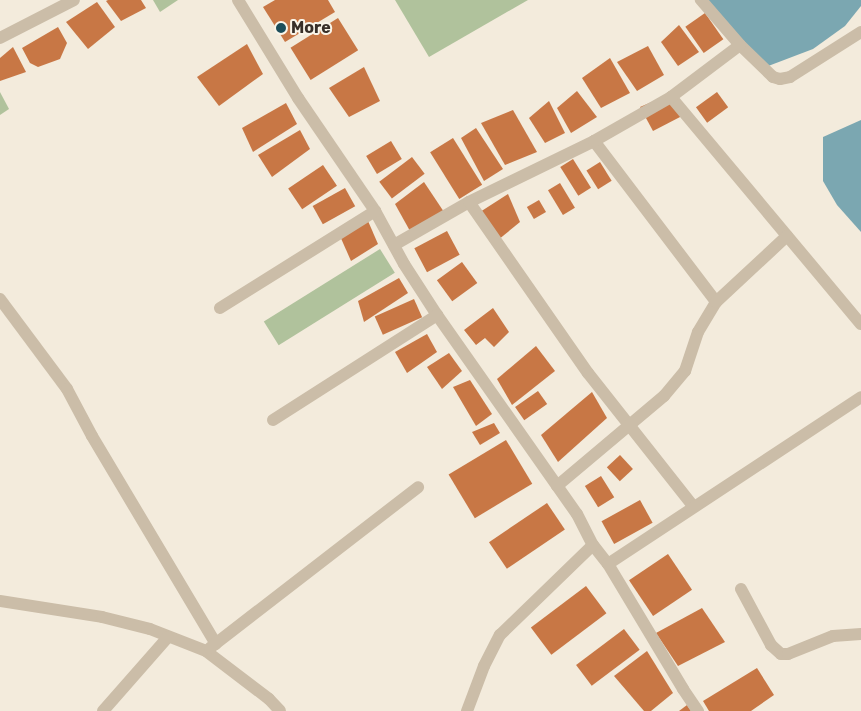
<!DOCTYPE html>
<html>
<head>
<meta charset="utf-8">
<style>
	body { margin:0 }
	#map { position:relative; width:861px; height:711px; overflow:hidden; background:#f3ebdc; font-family:Rubik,sans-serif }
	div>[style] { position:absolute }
	.green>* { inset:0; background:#b0c29c; transform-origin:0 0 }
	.water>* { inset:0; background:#7ba7b1 }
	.building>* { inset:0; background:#c87745; transform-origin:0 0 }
	.minor>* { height:12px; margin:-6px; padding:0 6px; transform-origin:6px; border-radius:6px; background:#cbbda8 }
	.dots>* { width:14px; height:14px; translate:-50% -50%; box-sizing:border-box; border:2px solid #faf5e9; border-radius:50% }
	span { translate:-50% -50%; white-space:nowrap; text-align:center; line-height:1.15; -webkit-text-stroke:4px #faf5e9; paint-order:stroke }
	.poi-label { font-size:16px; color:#382f28; font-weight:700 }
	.left { translate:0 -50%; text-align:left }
</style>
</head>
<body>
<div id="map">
	<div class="green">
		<div style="clip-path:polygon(153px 0,178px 0,160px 12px)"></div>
		<div style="clip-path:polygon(395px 0,528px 0,429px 57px)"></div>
		<div style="clip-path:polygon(0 92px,9px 109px,0 115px)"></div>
		<div style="left:380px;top:249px;width:28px;height:137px;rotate:58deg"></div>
	</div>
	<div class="water">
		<div style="clip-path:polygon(707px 0,861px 0,861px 6px,845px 26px,813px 49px,763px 68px)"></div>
		<div style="clip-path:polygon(861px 120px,861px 232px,837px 205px,823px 181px,823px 137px)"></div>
	</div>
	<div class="building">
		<div style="clip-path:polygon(108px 0,141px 0,146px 8px,121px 21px,106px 1px)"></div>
		<div style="clip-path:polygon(275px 0,328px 0,335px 12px,285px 42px,263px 7px)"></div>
		<div style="clip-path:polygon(97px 2px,115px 27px,88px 49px,66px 22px)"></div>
		<div style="left:705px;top:13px;width:32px;height:24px;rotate:55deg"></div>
		<div style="left:338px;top:18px;width:38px;height:56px;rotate:58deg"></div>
		<div style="clip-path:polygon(679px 25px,699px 52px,678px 66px,661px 42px)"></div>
		<div style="clip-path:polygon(58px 27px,67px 43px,60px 59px,38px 67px,30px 63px,22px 48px)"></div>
		<div style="clip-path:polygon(247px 44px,263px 74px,219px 106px,197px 77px)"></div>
		<div style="clip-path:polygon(648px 46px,664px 75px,637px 91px,617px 62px)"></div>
		<div style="clip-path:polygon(13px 47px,26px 72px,0 81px,0 58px)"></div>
		<div style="clip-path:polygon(610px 58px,630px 93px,601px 108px,582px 78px)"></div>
		<div style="clip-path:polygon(364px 67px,380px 101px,349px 117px,329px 88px)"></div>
		<div style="clip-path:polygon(577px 91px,597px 117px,571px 133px,557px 108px)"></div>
		<div style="left:717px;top:92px;width:19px;height:26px;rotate:54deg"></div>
		<div style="clip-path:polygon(668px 95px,682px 116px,653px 131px,640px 107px)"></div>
		<div style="clip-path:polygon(549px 101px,565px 133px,545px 143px,529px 118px)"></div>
		<div style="clip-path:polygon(286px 103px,297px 124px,253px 152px,242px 128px)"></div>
		<div style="clip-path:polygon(513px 110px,537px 152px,505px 165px,481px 123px)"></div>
		<div style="clip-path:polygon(476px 128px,503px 169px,484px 181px,461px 138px)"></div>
		<div style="clip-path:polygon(300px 130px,310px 149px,272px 177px,258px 155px)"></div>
		<div style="left:453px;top:138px;width:55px;height:27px;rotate:58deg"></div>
		<div style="left:391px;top:141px;width:21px;height:29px;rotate:59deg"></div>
		<div style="left:412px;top:157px;width:21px;height:41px;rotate:53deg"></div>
		<div style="left:573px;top:159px;width:34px;height:15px;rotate:58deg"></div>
		<div style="left:600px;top:162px;width:22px;height:16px;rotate:58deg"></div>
		<div style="left:323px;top:165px;width:25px;height:42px;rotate:56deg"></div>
		<div style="clip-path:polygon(424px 182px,444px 212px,410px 231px,395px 204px)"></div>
		<div style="left:560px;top:183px;width:29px;height:14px;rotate:59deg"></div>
		<div style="left:345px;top:188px;width:21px;height:37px;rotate:61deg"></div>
		<div style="clip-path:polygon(508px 194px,520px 222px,498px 240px,480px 212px)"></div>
		<div style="left:539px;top:200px;width:14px;height:14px;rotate:60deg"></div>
		<div style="clip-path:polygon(368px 221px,378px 244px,351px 261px,340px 236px)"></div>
		<div style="left:447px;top:231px;width:27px;height:37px;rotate:62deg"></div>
		<div style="left:462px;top:262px;width:26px;height:31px;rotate:54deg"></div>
		<div style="clip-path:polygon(399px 278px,408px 293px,364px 322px,358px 301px)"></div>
		<div style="left:414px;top:299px;width:20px;height:43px;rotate:66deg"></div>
		<div style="clip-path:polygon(493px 308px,509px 332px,494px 347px,485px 338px,476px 345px,464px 330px)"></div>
		<div style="clip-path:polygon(427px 334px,437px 352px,407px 373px,395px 352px)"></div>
		<div style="clip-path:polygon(536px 346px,555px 371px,512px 405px,497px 379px)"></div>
		<div style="clip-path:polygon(449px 353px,462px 371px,442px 389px,427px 367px)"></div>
		<div style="clip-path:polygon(470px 380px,492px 414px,476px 426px,453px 387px)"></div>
		<div style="left:538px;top:391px;width:16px;height:28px;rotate:55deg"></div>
		<div style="clip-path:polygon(592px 392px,607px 418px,558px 462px,541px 435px)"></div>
		<div style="clip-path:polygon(494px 423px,500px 433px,480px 445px,472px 432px)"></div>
		<div style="left:506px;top:440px;width:51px;height:67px;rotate:59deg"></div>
		<div style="left:620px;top:455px;width:19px;height:18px;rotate:47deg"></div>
		<div style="left:601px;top:476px;width:25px;height:19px;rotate:58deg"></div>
		<div style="left:640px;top:500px;width:26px;height:44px;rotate:61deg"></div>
		<div style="left:547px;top:503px;width:32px;height:70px;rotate:56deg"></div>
		<div style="left:668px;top:554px;width:43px;height:47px;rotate:56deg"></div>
		<div style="left:586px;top:586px;width:34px;height:69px;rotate:53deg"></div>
		<div style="clip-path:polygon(702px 608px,725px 642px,678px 666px,656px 633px)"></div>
		<div style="left:624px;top:629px;width:26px;height:60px;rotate:53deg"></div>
		<div style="clip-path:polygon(647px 651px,673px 693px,651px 711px,644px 711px,614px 676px)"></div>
		<div style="clip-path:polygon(757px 668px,774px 695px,751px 711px,709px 711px,703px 701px)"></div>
		<div style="clip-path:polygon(687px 705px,691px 711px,679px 711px)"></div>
	</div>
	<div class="minor">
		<div style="left:238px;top:0;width:115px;rotate:58.5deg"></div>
		<div style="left:298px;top:98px;width:137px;rotate:55.7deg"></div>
		<div style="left:375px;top:211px;width:60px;rotate:61.3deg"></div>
		<div style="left:404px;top:264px;width:61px;rotate:57.1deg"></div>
		<div style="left:437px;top:315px;width:243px;rotate:54.9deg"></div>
		<div style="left:577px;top:514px;width:35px;rotate:63deg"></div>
		<div style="left:593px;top:545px;width:24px;rotate:52deg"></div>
		<div style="left:608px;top:564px;width:146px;rotate:59deg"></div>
		<div style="left:683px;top:689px;width:27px;rotate:56deg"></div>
		<div style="left:0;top:38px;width:83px;rotate:-27.2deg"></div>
		<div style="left:740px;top:45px;width:46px;rotate:44.1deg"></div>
		<div style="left:773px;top:77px;width:7px;rotate:16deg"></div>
		<div style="left:780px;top:79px;width:10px;rotate:-11deg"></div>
		<div style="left:790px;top:77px;width:84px;rotate:-32.4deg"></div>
		<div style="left:671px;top:97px;width:296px;rotate:50.1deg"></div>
		<div style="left:594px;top:141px;width:202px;rotate:52.8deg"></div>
		<div style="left:469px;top:202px;width:208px;rotate:55.2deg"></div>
		<div style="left:588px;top:373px;width:169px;rotate:51.7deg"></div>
		<div style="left:394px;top:245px;width:86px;rotate:-29.8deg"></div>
		<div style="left:469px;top:202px;width:139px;rotate:-26deg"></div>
		<div style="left:594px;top:141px;width:89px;rotate:-29.7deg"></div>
		<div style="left:671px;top:97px;width:86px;rotate:-37deg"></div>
		<div style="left:740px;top:45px;width:60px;rotate:-130.9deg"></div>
		<div style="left:0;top:299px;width:112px;rotate:53.3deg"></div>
		<div style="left:67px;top:389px;width:53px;rotate:62deg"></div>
		<div style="left:92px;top:436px;width:242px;rotate:59.2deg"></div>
		<div style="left:220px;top:308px;width:183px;rotate:-32deg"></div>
		<div style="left:273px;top:420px;width:195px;rotate:-32.6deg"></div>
		<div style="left:557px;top:486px;width:140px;rotate:-40.1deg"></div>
		<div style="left:664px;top:396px;width:33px;rotate:-50deg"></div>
		<div style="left:685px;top:371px;width:41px;rotate:-71.6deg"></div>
		<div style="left:698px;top:332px;width:35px;rotate:-59deg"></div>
		<div style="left:716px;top:302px;width:97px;rotate:-42.9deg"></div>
		<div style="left:608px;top:564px;width:303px;rotate:-33.4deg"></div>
		<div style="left:741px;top:589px;width:64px;rotate:61.8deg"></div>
		<div style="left:771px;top:645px;width:13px;rotate:42deg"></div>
		<div style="left:781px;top:654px;width:7px"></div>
		<div style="left:788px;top:654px;width:48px;rotate:-21.8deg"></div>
		<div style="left:833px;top:636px;width:28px;rotate:-4deg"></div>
		<div style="left:0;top:601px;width:103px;rotate:8.9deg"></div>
		<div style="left:102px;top:617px;width:49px;rotate:14deg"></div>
		<div style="left:150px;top:629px;width:60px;rotate:21.4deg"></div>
		<div style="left:206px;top:651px;width:79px;rotate:37.3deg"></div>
		<div style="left:269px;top:699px;width:16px;rotate:47deg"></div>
		<div style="left:210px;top:648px;width:263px;rotate:-37.7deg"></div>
		<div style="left:103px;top:711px;width:98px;rotate:-48.7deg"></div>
		<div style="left:467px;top:711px;width:48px;rotate:-69.3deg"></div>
		<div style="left:484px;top:666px;width:35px;rotate:-63deg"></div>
		<div style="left:500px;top:635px;width:129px;rotate:-44.1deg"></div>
	</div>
	<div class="dots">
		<div style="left:281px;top:28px;background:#1d4e5a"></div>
	</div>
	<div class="poi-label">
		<span class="left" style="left:291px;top:28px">More</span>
	</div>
</div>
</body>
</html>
